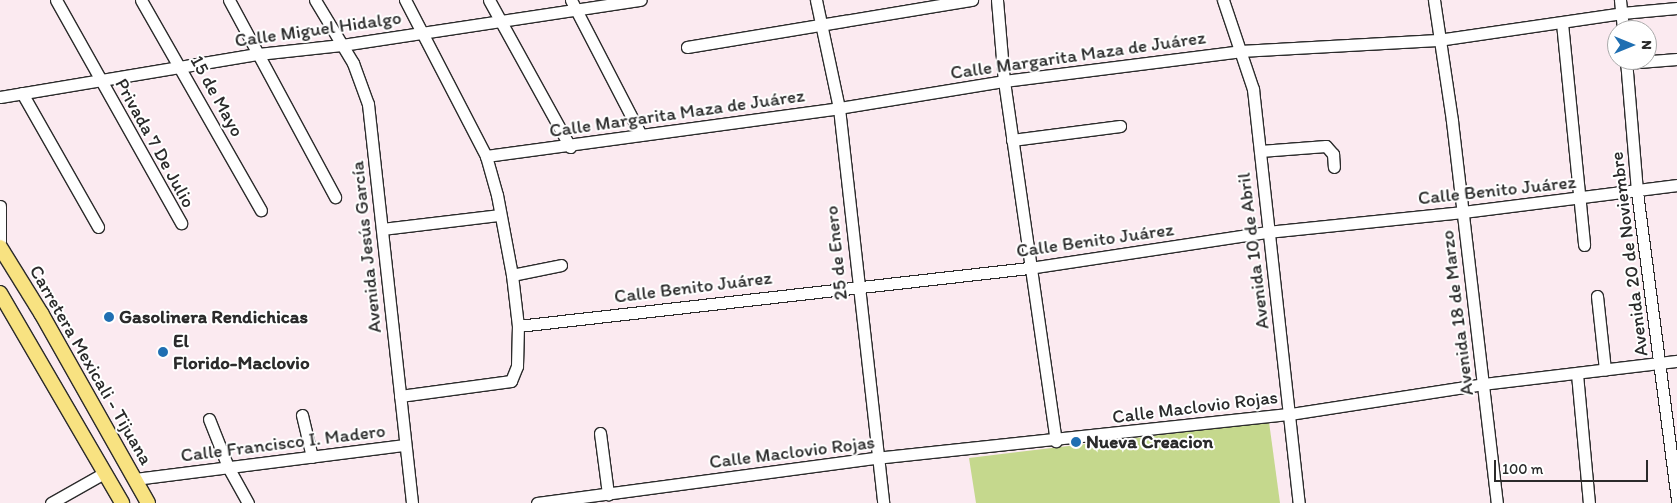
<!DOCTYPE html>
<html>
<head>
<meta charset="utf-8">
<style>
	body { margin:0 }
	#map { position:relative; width:1677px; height:503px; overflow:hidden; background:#fbeaf0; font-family:Itim,sans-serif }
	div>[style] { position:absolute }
	.green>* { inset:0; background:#c5d88d }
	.roads { filter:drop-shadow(1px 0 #2b2b2b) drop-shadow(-1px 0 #2b2b2b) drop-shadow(0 1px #2b2b2b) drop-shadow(0 -1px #2b2b2b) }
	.minor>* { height:11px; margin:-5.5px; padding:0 5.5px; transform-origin:5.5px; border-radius:5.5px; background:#fff }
	.major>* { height:14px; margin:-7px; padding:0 7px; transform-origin:7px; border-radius:7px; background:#f8e281 }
	.dots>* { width:14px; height:14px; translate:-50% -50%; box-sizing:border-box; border:2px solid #fff; border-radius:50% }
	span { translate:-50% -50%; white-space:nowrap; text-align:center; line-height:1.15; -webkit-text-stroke:4px #fff; paint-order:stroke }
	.street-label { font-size:19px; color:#2b2b2b }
	.poi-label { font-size:19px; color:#2b2b2b; font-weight:700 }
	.left { translate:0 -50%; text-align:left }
	.north { position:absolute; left:1607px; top:20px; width:50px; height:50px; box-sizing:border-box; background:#fff; border:1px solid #aaa; border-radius:50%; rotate:90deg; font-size:14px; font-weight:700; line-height:20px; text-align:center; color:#2b2b2b }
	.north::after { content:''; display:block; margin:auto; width:18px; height:22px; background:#1f6fb2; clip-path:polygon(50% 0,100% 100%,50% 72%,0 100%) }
	.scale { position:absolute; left:1494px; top:460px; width:154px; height:22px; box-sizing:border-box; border:2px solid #2b2b2b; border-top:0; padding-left:6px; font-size:15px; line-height:18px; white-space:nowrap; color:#2b2b2b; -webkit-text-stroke:4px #fff; paint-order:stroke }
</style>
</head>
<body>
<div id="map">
	<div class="green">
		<div style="clip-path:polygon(1269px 422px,1280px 503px,976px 503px,969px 458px)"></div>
	</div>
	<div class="roads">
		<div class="minor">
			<div style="left:56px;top:0;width:256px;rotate:60.7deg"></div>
			<div style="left:141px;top:0;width:242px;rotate:60.3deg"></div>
			<div style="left:229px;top:0;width:224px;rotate:61.7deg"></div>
			<div style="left:315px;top:0;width:74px;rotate:58.9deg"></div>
			<div style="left:353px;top:63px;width:44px;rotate:69.9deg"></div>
			<div style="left:368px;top:104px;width:401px;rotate:83.7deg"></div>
			<div style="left:489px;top:0;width:168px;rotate:61.1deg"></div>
			<div style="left:571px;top:0;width:152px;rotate:62.6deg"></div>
			<div style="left:816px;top:0;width:110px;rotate:78deg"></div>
			<div style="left:839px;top:108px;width:397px;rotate:83.6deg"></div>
			<div style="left:997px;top:0;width:81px;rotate:85.1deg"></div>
			<div style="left:1004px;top:81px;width:364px;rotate:81.8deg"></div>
			<div style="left:1223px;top:0;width:94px;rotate:71.4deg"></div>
			<div style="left:1253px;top:89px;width:417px;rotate:83.7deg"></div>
			<div style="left:1434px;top:0;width:122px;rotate:81.5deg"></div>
			<div style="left:1452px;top:121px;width:385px;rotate:83.3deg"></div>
			<div style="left:1620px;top:0;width:30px;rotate:84deg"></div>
			<div style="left:1562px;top:23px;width:223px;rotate:84.3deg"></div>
			<div style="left:687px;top:47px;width:289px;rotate:-9.4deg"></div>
			<div style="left:1626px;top:60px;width:132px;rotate:85.2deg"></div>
			<div style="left:1637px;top:192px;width:313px;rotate:82.6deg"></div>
			<div style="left:1626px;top:63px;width:51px;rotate:-4.5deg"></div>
			<div style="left:22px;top:93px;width:154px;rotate:60.4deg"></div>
			<div style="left:0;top:97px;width:262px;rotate:-9.5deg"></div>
			<div style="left:258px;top:54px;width:84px;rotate:-6.1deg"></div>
			<div style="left:342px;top:45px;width:302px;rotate:-8.6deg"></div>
			<div style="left:1012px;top:140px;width:109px;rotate:-7.4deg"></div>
			<div style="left:1260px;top:151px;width:66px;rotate:-4.3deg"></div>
			<div style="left:1326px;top:146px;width:11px;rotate:49deg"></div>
			<div style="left:1333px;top:154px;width:13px;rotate:86deg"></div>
			<div style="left:486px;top:156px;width:356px;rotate:-7.7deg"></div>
			<div style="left:839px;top:108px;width:167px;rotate:-9.3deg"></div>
			<div style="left:1004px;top:81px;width:238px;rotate:-7.2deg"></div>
			<div style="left:1240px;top:51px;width:198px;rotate:-3.2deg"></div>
			<div style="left:1438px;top:40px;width:186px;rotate:-8.3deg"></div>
			<div style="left:1622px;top:13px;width:55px;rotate:-5.2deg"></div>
			<div style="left:0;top:206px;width:35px;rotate:90deg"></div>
			<div style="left:382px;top:229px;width:119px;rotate:-6.8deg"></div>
			<div style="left:512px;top:275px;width:50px;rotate:-11.5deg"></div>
			<div style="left:1597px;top:296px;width:74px;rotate:83.8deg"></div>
			<div style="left:518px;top:326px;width:514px;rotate:-6.48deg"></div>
			<div style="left:1029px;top:268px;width:241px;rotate:-8.6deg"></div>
			<div style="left:1267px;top:232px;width:197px;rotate:-5.8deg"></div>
			<div style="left:1463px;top:212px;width:216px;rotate:-7.2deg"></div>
			<div style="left:1577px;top:374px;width:130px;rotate:84.7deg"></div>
			<div style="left:400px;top:396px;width:112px;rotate:-7.7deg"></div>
			<div style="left:511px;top:381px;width:16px;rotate:-68deg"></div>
			<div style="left:517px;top:366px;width:40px;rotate:-88.6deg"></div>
			<div style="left:518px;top:326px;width:51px;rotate:-96.7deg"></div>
			<div style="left:512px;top:275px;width:81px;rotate:-100.6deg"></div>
			<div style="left:497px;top:195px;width:41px;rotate:-105.8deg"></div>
			<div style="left:486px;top:156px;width:176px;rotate:-117.4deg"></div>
			<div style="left:302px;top:415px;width:43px;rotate:76.6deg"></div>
			<div style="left:209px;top:419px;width:52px;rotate:68.4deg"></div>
			<div style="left:228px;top:467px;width:41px;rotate:60.9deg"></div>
			<div style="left:600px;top:433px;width:62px;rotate:82.5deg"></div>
			<div style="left:135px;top:479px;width:272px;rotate:-7.2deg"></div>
			<div style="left:51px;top:503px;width:61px;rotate:-29.5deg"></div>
			<div style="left:537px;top:503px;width:342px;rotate:-7.6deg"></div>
			<div style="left:876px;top:458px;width:416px;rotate:-6.1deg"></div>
			<div style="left:1290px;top:414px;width:195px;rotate:-8.8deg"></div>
			<div style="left:1483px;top:384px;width:195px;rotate:-6.8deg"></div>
		</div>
		<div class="major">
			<div style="left:0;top:247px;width:78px;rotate:58.2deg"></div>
			<div style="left:41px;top:313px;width:218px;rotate:60.6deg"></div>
			<div style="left:0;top:293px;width:243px;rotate:59.8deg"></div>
		</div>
	</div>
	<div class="dots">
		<div style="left:109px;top:317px;background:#1f6fb2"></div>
		<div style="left:163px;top:352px;background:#1f6fb2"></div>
		<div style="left:1076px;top:442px;background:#1f6fb2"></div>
	</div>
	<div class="street-label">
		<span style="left:318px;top:29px;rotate:-8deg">Calle Miguel Hidalgo</span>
		<span style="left:1078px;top:55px;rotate:-8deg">Calle Margarita Maza de Juárez</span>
		<span style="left:217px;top:96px;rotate:61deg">15 de Mayo</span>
		<span style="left:677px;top:113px;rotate:-8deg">Calle Margarita Maza de Juárez</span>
		<span style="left:155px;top:143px;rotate:61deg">Privada 7 De Julio</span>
		<span style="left:1497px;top:190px;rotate:-6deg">Calle Benito Juárez</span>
		<span style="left:1095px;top:240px;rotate:-8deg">Calle Benito Juárez</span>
		<span style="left:366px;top:247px;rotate:-96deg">Avenida Jesús García</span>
		<span style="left:1253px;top:251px;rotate:-97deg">Avenida 10 de Abril</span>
		<span style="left:836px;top:253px;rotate:-96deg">25 de Enero</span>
		<span style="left:1629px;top:254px;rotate:-97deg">Avenida 20 de Noviembre</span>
		<span style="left:693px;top:287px;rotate:-7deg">Calle Benito Juárez</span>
		<span style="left:1457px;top:313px;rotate:-97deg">Avenida 18 de Marzo</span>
		<span style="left:91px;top:365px;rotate:60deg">Carretera Mexicali - Tijuana</span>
		<span style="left:1195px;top:407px;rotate:-7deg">Calle Maclovio Rojas</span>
		<span style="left:283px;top:443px;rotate:-7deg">Calle Francisco I. Madero</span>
		<span style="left:792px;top:452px;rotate:-7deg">Calle Maclovio Rojas</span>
	</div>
	<div class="poi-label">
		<span class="left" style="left:119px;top:317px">Gasolinera Rendichicas</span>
		<span class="left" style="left:173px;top:352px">El<br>Florido-Maclovio</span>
		<span class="left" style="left:1086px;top:442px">Nueva Creacion</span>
	</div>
	<div class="north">N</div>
	<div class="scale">100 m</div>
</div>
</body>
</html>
